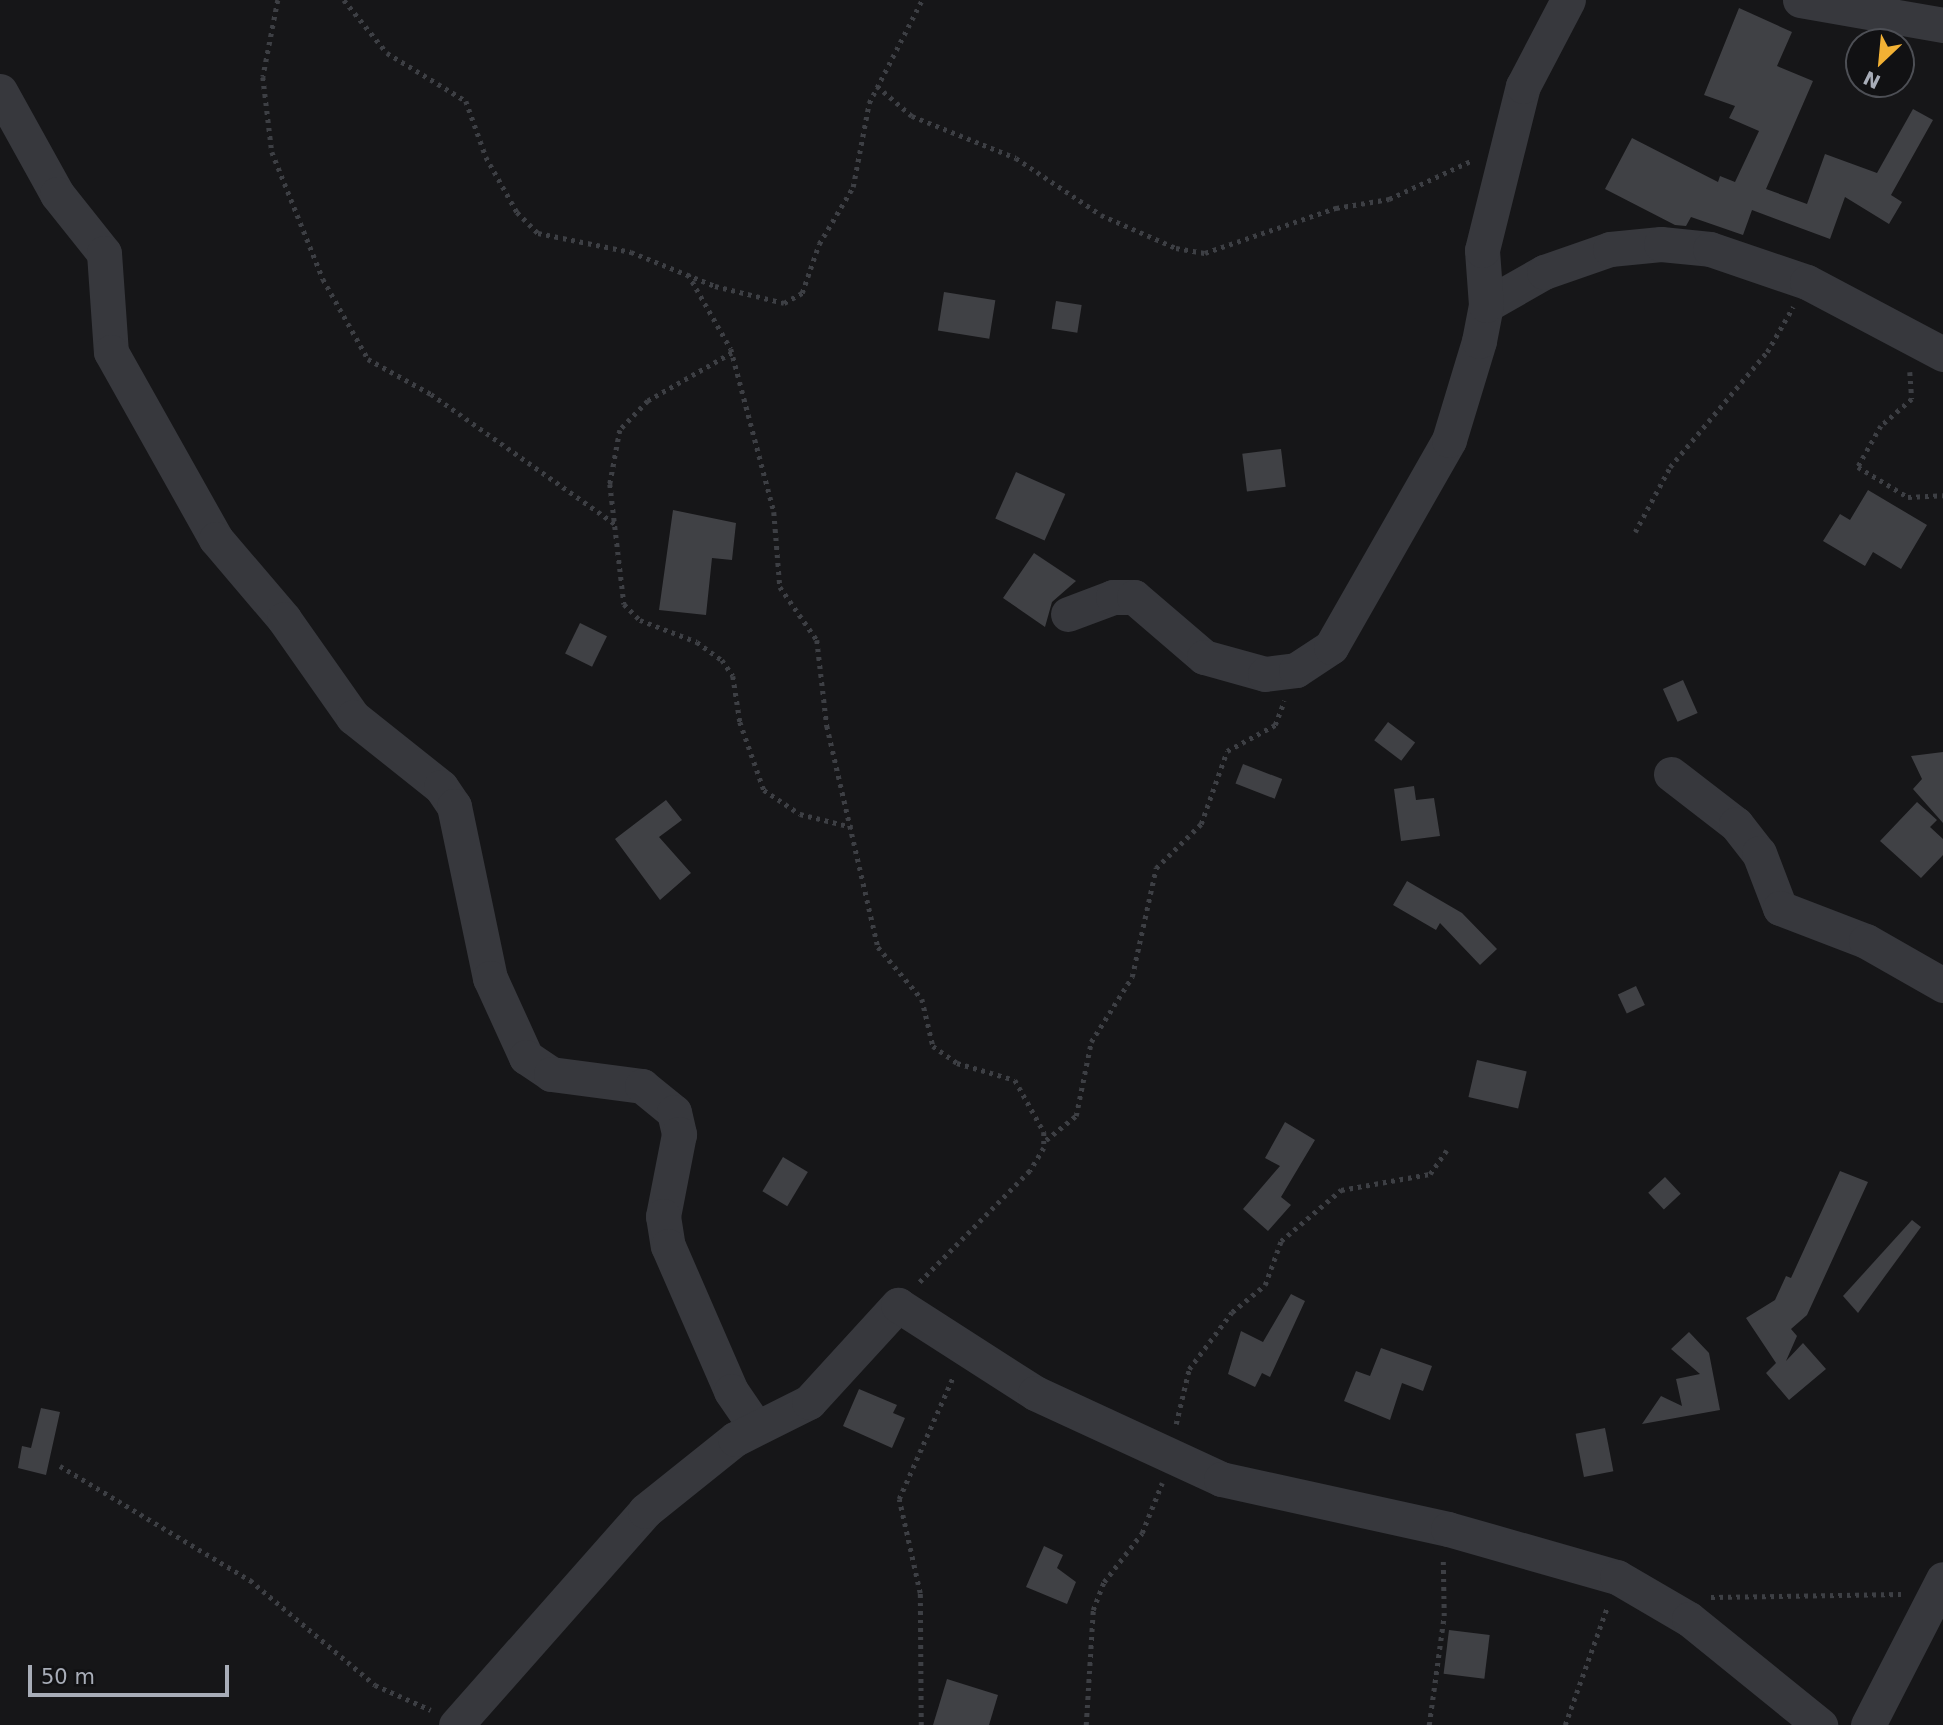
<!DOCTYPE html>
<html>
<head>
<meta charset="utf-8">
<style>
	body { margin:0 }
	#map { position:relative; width:1943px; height:1725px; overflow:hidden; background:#161618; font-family:"DejaVu Sans",sans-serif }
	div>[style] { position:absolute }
	.building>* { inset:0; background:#404145; transform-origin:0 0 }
	.path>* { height:4.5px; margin-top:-2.25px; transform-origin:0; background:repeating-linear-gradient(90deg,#3d3f44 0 3.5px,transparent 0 8.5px) }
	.minor>* { height:35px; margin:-17.5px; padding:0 17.5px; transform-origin:17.5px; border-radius:17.5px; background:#37383d }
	span { translate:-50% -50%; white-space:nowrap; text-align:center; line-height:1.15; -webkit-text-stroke:5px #111113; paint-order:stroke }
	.north { position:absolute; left:1845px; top:28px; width:70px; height:70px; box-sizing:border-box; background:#111113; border:2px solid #4d4f55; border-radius:50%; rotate:206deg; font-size:19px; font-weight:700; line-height:28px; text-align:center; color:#a8adb8 }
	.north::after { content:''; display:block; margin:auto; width:24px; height:32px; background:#f2b134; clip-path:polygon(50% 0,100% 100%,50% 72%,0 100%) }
	.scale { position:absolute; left:28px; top:1665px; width:201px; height:32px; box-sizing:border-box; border:4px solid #a8adb8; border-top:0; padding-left:9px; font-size:21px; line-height:24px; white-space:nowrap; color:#a8adb8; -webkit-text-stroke:5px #111113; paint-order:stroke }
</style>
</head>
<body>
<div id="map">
	<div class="building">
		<div style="clip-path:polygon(1739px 8px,1792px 32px,1777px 66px,1813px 81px,1766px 189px,1807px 204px,1825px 154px,1877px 173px,1913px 109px,1933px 120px,1891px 195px,1902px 202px,1889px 224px,1845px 197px,1830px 239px,1752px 210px,1743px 235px,1691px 217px,1686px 226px,1675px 225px,1605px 189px,1632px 138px,1718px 182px,1720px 176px,1735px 182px,1759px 131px,1729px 118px,1735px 106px,1704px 95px)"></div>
		<div style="left:944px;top:292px;width:52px;height:39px;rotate:9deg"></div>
		<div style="left:1056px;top:301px;width:26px;height:28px;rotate:9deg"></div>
		<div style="left:1281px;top:449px;width:38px;height:39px;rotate:83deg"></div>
		<div style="left:1016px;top:472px;width:54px;height:51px;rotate:24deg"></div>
		<div style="clip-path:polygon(1868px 490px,1927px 525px,1901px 569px,1873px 552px,1865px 566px,1823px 541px,1840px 514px,1850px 520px)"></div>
		<div style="clip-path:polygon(673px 510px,736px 523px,732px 560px,712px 558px,706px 615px,659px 610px)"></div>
		<div style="clip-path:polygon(1034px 553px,1076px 581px,1052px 602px,1045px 627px,1003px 598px)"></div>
		<div style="left:580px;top:623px;width:30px;height:34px;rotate:26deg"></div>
		<div style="left:1683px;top:680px;width:36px;height:22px;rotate:66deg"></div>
		<div style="left:1388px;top:722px;width:34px;height:23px;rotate:37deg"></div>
		<div style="clip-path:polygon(1943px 752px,1943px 823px,1913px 789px,1922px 779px,1911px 756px)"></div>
		<div style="left:1243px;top:764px;width:42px;height:21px;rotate:21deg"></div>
		<div style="clip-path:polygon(1414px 786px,1416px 800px,1434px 798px,1440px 836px,1401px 841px,1394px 789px)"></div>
		<div style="clip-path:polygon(666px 800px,682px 820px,659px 837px,691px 873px,660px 900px,615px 839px)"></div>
		<div style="clip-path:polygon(1917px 802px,1937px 820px,1930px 827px,1943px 839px,1943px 855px,1921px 878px,1880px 841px)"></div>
		<div style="clip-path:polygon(1407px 881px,1462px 913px,1497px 949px,1480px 965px,1440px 923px,1436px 930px,1393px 905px)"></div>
		<div style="left:1636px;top:986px;width:21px;height:20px;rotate:65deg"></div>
		<div style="left:1477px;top:1060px;width:51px;height:38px;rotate:13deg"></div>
		<div style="clip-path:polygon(1285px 1122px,1315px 1140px,1281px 1197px,1291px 1205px,1268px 1231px,1243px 1209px,1280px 1166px,1265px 1158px)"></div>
		<div style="left:783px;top:1157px;width:29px;height:40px;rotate:31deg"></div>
		<div style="clip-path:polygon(1840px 1171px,1868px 1182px,1807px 1315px,1791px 1329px,1797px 1336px,1786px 1361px,1803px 1343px,1826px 1369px,1789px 1400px,1766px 1373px,1776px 1363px,1746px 1318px,1775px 1300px,1786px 1276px,1791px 1278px)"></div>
		<div style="left:1665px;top:1177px;width:23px;height:23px;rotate:47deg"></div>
		<div style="clip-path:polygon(1912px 1220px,1921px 1227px,1858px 1313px,1843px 1296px)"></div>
		<div style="clip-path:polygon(1291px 1294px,1305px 1301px,1270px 1377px,1262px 1373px,1255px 1387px,1228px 1374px,1241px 1331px,1263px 1342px)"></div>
		<div style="clip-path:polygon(1689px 1332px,1709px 1353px,1720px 1410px,1642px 1424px,1661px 1396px,1682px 1406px,1676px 1379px,1700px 1374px,1671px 1349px)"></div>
		<div style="clip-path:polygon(1381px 1348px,1432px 1366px,1423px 1391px,1402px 1383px,1390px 1420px,1344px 1401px,1356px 1371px,1370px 1376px)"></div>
		<div style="clip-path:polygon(859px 1389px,897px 1405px,893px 1413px,905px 1418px,892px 1448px,843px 1426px)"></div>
		<div style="clip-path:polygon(41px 1408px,60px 1412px,46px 1475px,18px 1468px,22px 1446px,31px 1448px)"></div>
		<div style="left:1605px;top:1428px;width:44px;height:30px;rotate:79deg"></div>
		<div style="clip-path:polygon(1044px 1546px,1063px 1555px,1057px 1568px,1076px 1582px,1067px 1604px,1026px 1587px)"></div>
		<div style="left:1449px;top:1630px;width:41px;height:44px;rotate:7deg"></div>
		<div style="clip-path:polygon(947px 1679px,998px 1695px,989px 1725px,933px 1725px)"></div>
	</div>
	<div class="path">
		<div style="left:278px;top:0;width:78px;rotate:101deg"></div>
		<div style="left:263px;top:77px;width:76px;rotate:83.2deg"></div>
		<div style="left:272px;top:152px;width:137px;rotate:68.1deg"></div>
		<div style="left:323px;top:279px;width:92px;rotate:60.6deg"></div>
		<div style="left:368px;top:359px;width:72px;rotate:29.1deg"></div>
		<div style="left:431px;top:394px;width:225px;rotate:35.2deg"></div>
		<div style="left:344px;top:0;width:68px;rotate:50.9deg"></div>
		<div style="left:387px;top:53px;width:92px;rotate:31.3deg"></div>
		<div style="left:466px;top:101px;width:59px;rotate:70.3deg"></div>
		<div style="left:486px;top:157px;width:63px;rotate:60.6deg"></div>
		<div style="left:517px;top:212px;width:30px;rotate:45deg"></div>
		<div style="left:538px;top:233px;width:95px;rotate:11.5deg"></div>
		<div style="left:631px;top:252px;width:91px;rotate:22deg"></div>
		<div style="left:715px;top:286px;width:71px;rotate:13.8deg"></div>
		<div style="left:784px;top:303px;width:21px;rotate:-29deg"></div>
		<div style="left:802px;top:293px;width:52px;rotate:-70.9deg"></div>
		<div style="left:819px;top:244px;width:66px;rotate:-59.2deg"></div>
		<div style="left:853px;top:187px;width:86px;rotate:-79.2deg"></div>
		<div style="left:869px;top:103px;width:116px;rotate:-62.8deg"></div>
		<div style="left:877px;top:86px;width:46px;rotate:40.6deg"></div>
		<div style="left:912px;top:116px;width:112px;rotate:22deg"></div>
		<div style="left:1016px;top:158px;width:102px;rotate:33.8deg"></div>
		<div style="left:1101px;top:215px;width:82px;rotate:23.7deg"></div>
		<div style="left:1176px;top:248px;width:29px;rotate:10deg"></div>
		<div style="left:1205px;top:253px;width:139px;rotate:-19deg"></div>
		<div style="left:1336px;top:208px;width:54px;rotate:-9.6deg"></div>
		<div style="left:1389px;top:199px;width:93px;rotate:-24.9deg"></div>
		<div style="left:688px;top:274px;width:86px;rotate:60.2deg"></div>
		<div style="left:731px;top:349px;width:169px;rotate:75.2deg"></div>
		<div style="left:774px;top:512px;width:75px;rotate:85.4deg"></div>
		<div style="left:780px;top:587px;width:65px;rotate:55.1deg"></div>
		<div style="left:817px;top:640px;width:87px;rotate:83.4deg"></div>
		<div style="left:827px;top:726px;width:227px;rotate:77deg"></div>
		<div style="left:878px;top:947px;width:68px;rotate:49.8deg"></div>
		<div style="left:922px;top:999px;width:48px;rotate:76.8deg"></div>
		<div style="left:933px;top:1046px;width:29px;rotate:35deg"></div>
		<div style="left:957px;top:1063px;width:60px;rotate:16.3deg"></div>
		<div style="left:1015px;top:1080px;width:60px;rotate:60.9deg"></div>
		<div style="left:1044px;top:1132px;width:16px;rotate:90deg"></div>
		<div style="left:1044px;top:1148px;width:27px;rotate:121deg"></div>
		<div style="left:1030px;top:1171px;width:159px;rotate:134.7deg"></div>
		<div style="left:732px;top:353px;width:97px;rotate:150.3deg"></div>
		<div style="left:648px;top:401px;width:40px;rotate:134deg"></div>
		<div style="left:620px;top:430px;width:55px;rotate:100.5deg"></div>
		<div style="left:610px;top:484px;width:121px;rotate:83.3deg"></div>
		<div style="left:624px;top:604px;width:23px;rotate:45deg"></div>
		<div style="left:640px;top:620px;width:61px;rotate:21.1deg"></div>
		<div style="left:697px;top:642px;width:31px;rotate:36deg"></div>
		<div style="left:722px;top:660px;width:19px;rotate:55deg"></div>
		<div style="left:733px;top:676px;width:47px;rotate:81.3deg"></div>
		<div style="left:740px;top:722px;width:72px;rotate:70.6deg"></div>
		<div style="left:764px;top:790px;width:43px;rotate:33.7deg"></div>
		<div style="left:800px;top:814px;width:54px;rotate:14deg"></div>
		<div style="left:1910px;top:372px;width:27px;rotate:86deg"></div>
		<div style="left:1912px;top:399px;width:41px;rotate:138.9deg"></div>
		<div style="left:1881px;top:426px;width:47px;rotate:119.3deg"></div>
		<div style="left:1858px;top:467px;width:58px;rotate:31deg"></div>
		<div style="left:1908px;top:497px;width:35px;rotate:-3deg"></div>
		<div style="left:1635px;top:532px;width:74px;rotate:-61.7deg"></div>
		<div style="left:1670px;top:467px;width:150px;rotate:-49.9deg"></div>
		<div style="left:1767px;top:352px;width:52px;rotate:-60deg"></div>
		<div style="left:1046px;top:1140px;width:38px;rotate:-39deg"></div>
		<div style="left:1076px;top:1116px;width:76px;rotate:-78.5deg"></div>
		<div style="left:1091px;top:1042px;width:77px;rotate:-57.8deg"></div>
		<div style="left:1132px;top:977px;width:112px;rotate:-77.6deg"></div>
		<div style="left:1156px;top:868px;width:63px;rotate:-44.4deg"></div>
		<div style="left:1201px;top:824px;width:77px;rotate:-70.4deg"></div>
		<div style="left:1227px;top:751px;width:55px;rotate:-28.4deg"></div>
		<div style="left:1275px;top:725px;width:26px;rotate:-69deg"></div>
		<div style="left:1176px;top:1424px;width:57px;rotate:-76.7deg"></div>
		<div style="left:1189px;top:1369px;width:71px;rotate:-53deg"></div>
		<div style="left:1232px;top:1312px;width:43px;rotate:-39.3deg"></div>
		<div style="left:1265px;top:1285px;width:47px;rotate:-70deg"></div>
		<div style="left:1281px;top:1241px;width:79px;rotate:-40.4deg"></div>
		<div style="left:1341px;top:1190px;width:90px;rotate:-10.2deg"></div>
		<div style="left:1430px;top:1174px;width:29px;rotate:-55deg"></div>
		<div style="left:60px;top:1466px;width:222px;rotate:31deg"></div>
		<div style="left:250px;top:1580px;width:163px;rotate:40deg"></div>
		<div style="left:375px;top:1685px;width:61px;rotate:24.1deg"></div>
		<div style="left:1711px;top:1597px;width:190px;rotate:-0.9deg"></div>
		<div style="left:921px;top:1725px;width:132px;rotate:-90.4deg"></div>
		<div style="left:920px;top:1593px;width:96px;rotate:-102.6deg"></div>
		<div style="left:899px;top:1499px;width:133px;rotate:-66.1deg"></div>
		<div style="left:1086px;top:1725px;width:115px;rotate:-86.5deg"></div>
		<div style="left:1093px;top:1610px;width:30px;rotate:-69deg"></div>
		<div style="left:1104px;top:1582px;width:62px;rotate:-52.2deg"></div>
		<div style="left:1142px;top:1533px;width:54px;rotate:-68.2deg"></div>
		<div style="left:1429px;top:1725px;width:110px;rotate:-82.2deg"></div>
		<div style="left:1444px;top:1616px;width:57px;rotate:-91deg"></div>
		<div style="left:1565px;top:1725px;width:127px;rotate:-70.3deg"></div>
	</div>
	<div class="minor">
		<div style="left:1800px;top:0;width:145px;rotate:9.9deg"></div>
		<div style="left:0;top:91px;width:118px;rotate:61deg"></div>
		<div style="left:57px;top:194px;width:75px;rotate:51.5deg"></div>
		<div style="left:104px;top:253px;width:99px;rotate:86deg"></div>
		<div style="left:111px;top:352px;width:214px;rotate:60.7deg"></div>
		<div style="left:216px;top:539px;width:105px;rotate:49.6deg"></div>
		<div style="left:284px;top:619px;width:120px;rotate:54.9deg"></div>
		<div style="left:353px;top:717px;width:112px;rotate:38.5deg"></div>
		<div style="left:441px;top:787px;width:23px;rotate:56deg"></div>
		<div style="left:454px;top:806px;width:176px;rotate:78.2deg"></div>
		<div style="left:490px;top:978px;width:87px;rotate:65.5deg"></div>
		<div style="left:526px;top:1057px;width:30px;rotate:34deg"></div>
		<div style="left:551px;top:1074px;width:92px;rotate:7.5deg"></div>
		<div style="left:642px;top:1086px;width:41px;rotate:39.1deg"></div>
		<div style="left:674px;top:1112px;width:23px;rotate:77deg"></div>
		<div style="left:679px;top:1134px;width:84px;rotate:101deg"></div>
		<div style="left:663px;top:1216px;width:30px;rotate:81deg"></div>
		<div style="left:668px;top:1246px;width:158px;rotate:66.5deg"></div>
		<div style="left:731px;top:1391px;width:42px;rotate:55.6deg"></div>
		<div style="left:1486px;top:305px;width:67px;rotate:-29.6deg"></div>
		<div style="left:1544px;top:272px;width:70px;rotate:-19.2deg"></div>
		<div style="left:1610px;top:249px;width:51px;rotate:-5.6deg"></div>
		<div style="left:1661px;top:244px;width:49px;rotate:5.8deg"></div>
		<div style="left:1710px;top:249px;width:102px;rotate:18.8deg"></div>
		<div style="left:1807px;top:282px;width:154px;rotate:27.9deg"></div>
		<div style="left:1068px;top:614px;width:48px;rotate:-20.7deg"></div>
		<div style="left:1113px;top:597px;width:21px"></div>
		<div style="left:1134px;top:597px;width:92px;rotate:40.6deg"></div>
		<div style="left:1204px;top:657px;width:63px;rotate:15.6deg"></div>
		<div style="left:1265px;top:674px;width:31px;rotate:-7deg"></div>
		<div style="left:1296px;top:670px;width:42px;rotate:-33.3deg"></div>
		<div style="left:1331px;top:647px;width:238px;rotate:-60.3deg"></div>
		<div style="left:1449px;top:440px;width:103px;rotate:-73.1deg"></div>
		<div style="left:1479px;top:341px;width:37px;rotate:-79deg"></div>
		<div style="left:1486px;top:305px;width:55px;rotate:-94.2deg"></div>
		<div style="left:1482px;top:250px;width:169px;rotate:-76deg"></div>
		<div style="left:1523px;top:86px;width:97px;rotate:-62.4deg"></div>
		<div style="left:1671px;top:774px;width:82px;rotate:37.6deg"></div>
		<div style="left:1736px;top:824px;width:37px;rotate:52deg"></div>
		<div style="left:1759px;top:853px;width:59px;rotate:69.1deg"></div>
		<div style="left:1780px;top:908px;width:92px;rotate:21deg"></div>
		<div style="left:1866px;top:941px;width:89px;rotate:29.7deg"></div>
		<div style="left:456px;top:1725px;width:286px;rotate:-48.5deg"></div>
		<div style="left:645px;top:1511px;width:115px;rotate:-38.7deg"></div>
		<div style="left:735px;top:1439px;width:83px;rotate:-26.6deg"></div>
		<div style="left:809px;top:1402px;width:132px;rotate:-47.5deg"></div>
		<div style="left:898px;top:1305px;width:163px;rotate:32.7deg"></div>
		<div style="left:1035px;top:1393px;width:205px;rotate:24.8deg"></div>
		<div style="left:1221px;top:1479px;width:232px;rotate:12.4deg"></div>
		<div style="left:1448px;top:1529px;width:176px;rotate:15.9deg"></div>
		<div style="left:1617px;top:1577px;width:83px;rotate:30.3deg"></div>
		<div style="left:1689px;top:1619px;width:169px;rotate:39deg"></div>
		<div style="left:1868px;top:1725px;width:164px;rotate:-62.8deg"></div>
	</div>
	<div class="north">N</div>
	<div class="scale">50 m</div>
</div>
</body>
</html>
